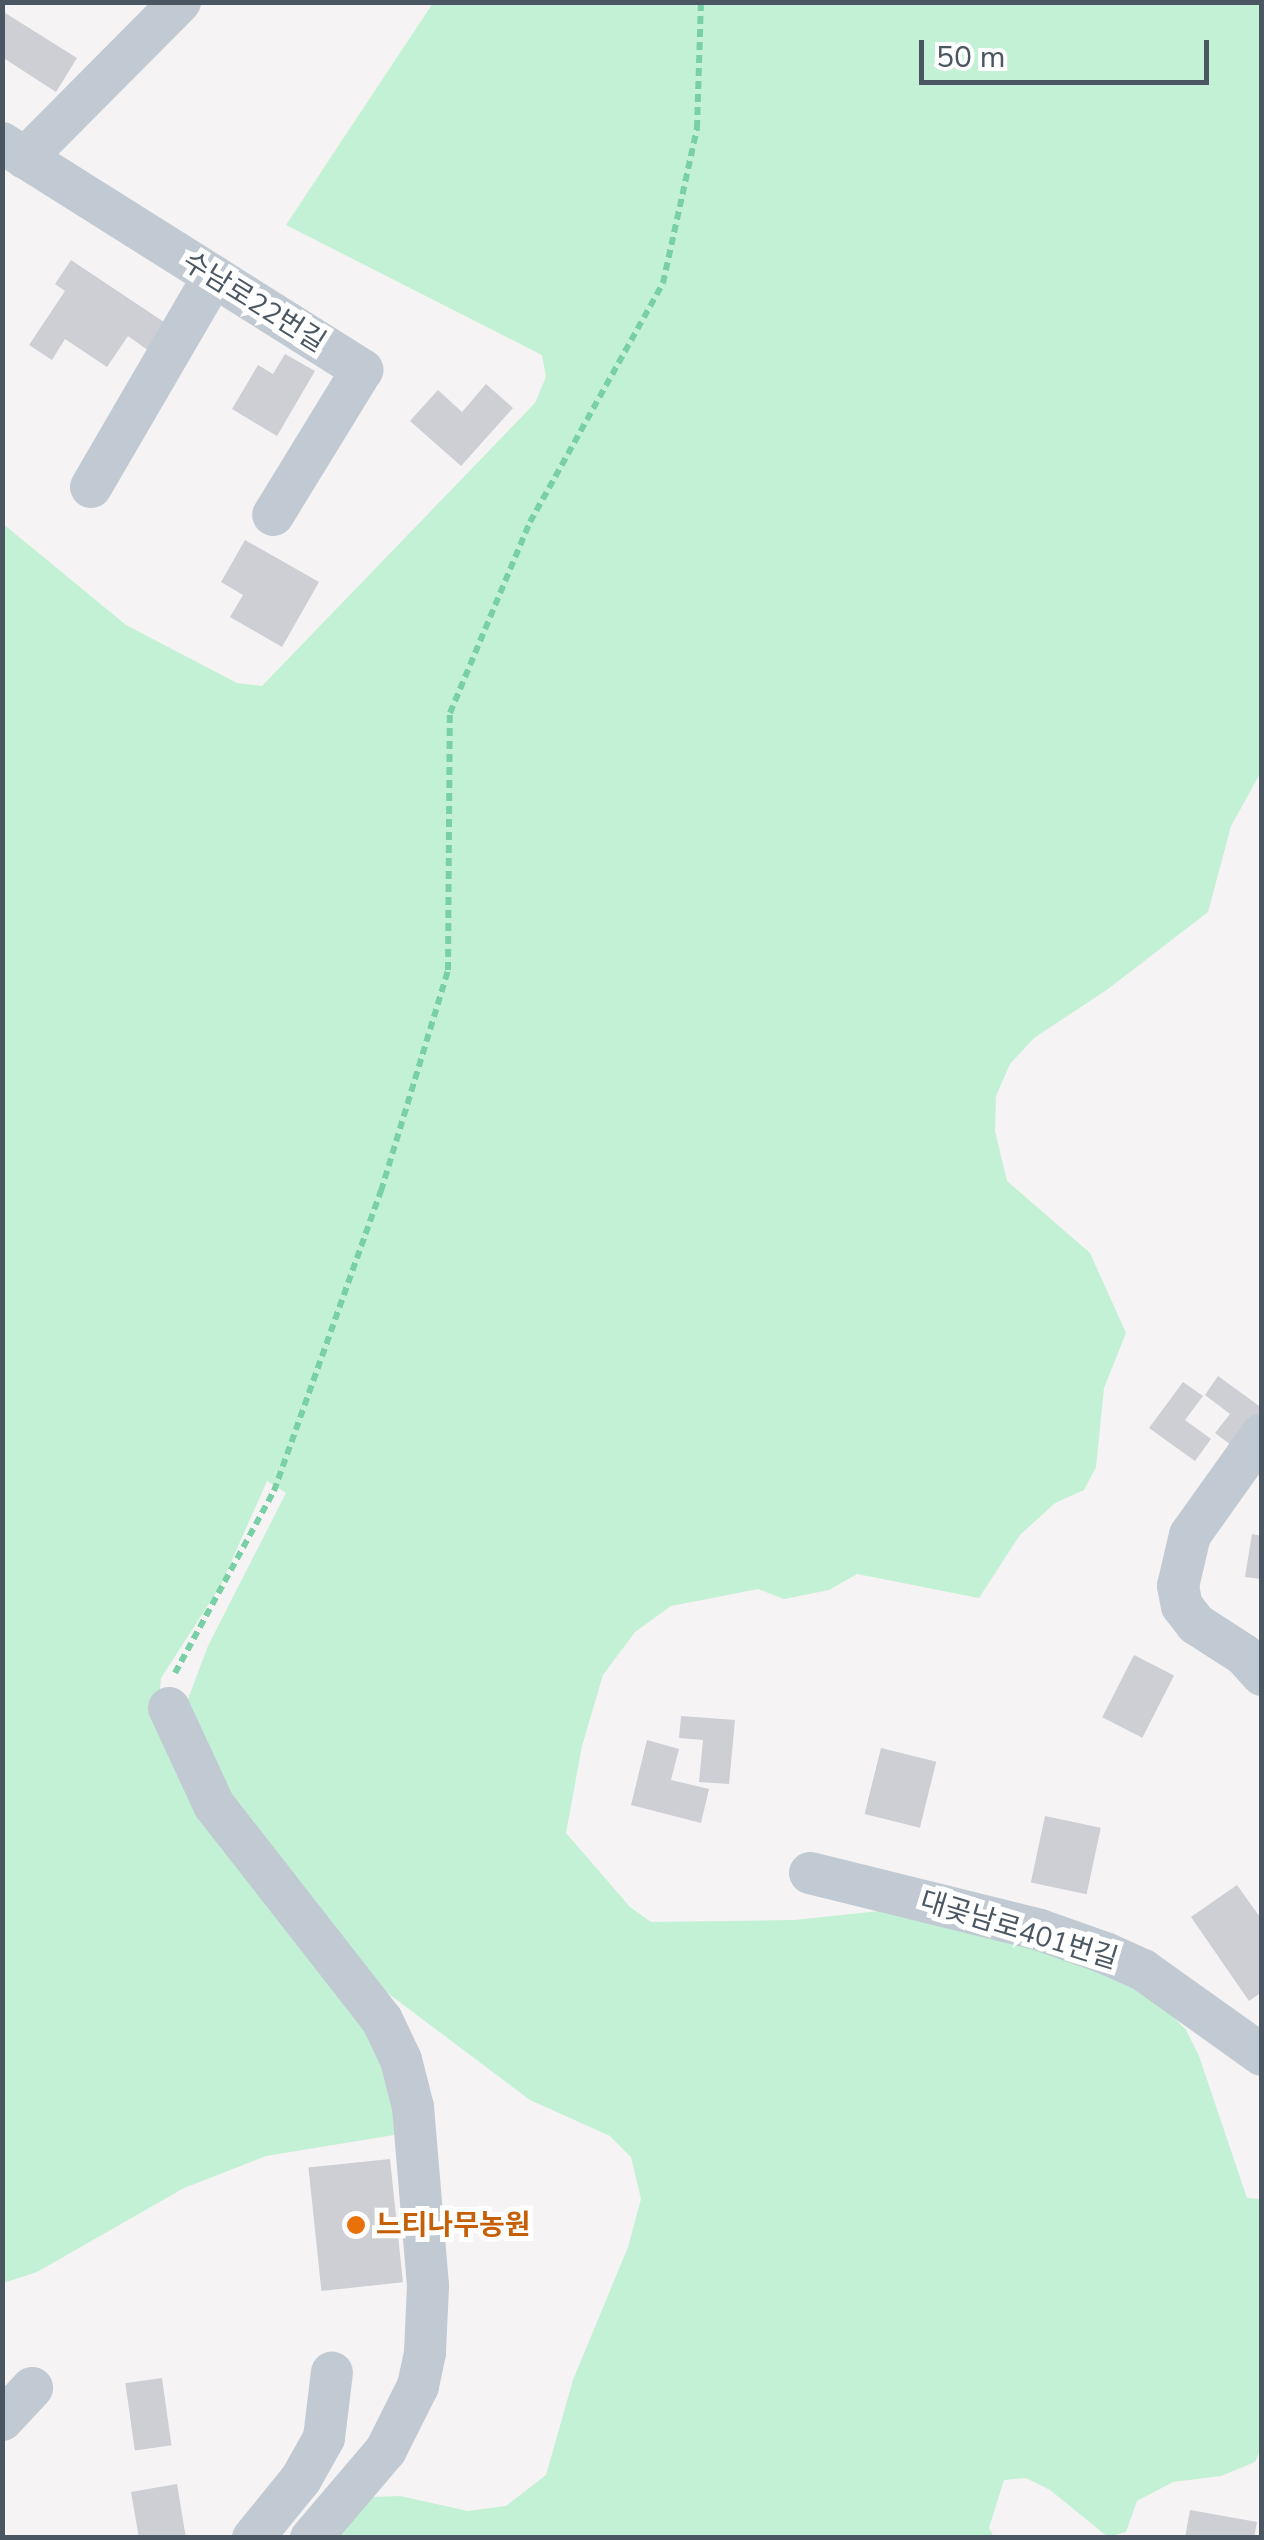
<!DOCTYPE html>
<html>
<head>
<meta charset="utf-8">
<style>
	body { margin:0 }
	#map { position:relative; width:1264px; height:2540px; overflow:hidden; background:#f5f3f3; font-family:"Nunito Sans","Noto Sans KR",sans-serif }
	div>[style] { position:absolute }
	.green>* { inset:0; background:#c3f1d5 }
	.building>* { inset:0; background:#cdcfd5; transform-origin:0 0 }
	.path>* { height:6px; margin-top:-3px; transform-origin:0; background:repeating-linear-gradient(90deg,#7ad0a6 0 8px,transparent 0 13px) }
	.minor>* { height:42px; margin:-21px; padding:0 21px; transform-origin:21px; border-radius:21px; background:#c1cad2 }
	.dots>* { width:28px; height:28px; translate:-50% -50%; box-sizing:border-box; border:5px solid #fff; border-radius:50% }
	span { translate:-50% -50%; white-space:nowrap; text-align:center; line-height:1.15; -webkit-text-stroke:10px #fff; paint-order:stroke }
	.street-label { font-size:28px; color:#4a5661 }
	.food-label { font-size:28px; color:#c56008; font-weight:700 }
	.left { translate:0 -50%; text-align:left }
	.frame { position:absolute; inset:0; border:5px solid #4a5661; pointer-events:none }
	.scale { position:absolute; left:919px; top:40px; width:290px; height:45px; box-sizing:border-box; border:5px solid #4a5661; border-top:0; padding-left:12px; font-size:30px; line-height:35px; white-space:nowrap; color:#4a5661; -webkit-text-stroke:8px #fff; paint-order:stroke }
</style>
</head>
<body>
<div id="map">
	<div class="green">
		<div style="clip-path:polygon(433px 3px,1261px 3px,1261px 772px,1231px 826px,1208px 912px,1108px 989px,1034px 1038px,1010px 1064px,996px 1096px,995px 1131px,1007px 1181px,1090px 1253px,1126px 1333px,1104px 1388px,1096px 1467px,1084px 1490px,1055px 1503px,1020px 1535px,979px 1598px,857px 1574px,829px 1590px,784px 1599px,758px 1589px,671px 1606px,635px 1632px,603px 1675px,582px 1746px,566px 1833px,630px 1907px,651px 1922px,794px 1920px,880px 1911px,1042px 1950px,1126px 1981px,1164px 2007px,1186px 2030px,1199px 2056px,1247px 2198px,1261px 2199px,1262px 2446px,1255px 2462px,1221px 2476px,1173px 2482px,1137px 2501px,1126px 2532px,1108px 2537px,1050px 2490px,1026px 2478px,1004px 2480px,989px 2528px,994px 2537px,326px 2537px,372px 2497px,400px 2496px,468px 2511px,506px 2506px,546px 2475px,573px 2380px,628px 2247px,641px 2199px,631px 2157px,610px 2136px,530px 2100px,369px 1979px,248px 1836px,185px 1707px,208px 1646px,286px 1493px,267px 1481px,221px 1585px,161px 1678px,159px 1700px,360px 2010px,393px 2085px,394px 2135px,266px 2156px,184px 2188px,37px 2272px,3px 2283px,2px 523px,126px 625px,237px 683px,262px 686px,535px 403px,546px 377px,542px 355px,286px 225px)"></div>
	</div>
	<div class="building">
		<div style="clip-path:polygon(2px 11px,77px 58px,56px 92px,2px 57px)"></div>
		<div style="clip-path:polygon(71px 260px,167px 324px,149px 351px,128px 336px,107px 367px,65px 339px,52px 360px,29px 345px,65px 291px,55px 284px)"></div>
		<div style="clip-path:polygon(285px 354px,315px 371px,277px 436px,232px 409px,258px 365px,273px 374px)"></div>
		<div style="clip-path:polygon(486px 384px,513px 408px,461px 466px,410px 421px,438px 390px,462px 412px)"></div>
		<div style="clip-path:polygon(245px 540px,319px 582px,282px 647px,230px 617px,243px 595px,221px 582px)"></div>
		<div style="clip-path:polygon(1218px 1376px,1262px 1408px,1235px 1448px,1215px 1433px,1230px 1414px,1205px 1395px)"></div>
		<div style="clip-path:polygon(1183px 1382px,1203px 1396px,1185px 1420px,1211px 1439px,1195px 1461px,1149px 1428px)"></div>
		<div style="clip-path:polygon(1252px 1534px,1262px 1536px,1262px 1579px,1245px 1577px)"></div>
		<div style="left:1134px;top:1655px;width:45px;height:70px;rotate:27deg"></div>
		<div style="clip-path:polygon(681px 1716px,735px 1720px,729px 1784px,699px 1782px,703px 1740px,679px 1738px)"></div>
		<div style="clip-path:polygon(647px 1740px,679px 1749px,671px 1780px,709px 1789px,701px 1823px,631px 1805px)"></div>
		<div style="left:881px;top:1748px;width:57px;height:68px;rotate:14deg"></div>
		<div style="left:1045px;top:1816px;width:57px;height:68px;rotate:12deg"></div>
		<div style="clip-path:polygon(1237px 1885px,1262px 1920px,1262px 1992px,1249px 2001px,1191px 1917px)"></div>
		<div style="left:390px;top:2159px;width:124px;height:82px;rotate:84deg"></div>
		<div style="left:162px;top:2378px;width:68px;height:37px;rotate:82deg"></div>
		<div style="clip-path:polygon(177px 2484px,186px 2538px,139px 2538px,131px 2492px)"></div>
		<div style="clip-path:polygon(1190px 2510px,1257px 2522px,1254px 2538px,1185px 2538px)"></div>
	</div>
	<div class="path">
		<div style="left:175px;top:1673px;width:207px;rotate:-61.5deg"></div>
		<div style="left:274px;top:1491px;width:319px;rotate:-70.4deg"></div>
		<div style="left:381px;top:1191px;width:231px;rotate:-73.1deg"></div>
		<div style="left:448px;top:970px;width:257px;rotate:-89.6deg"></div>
		<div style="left:450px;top:713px;width:207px;rotate:-67.3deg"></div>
		<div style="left:530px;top:522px;width:274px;rotate:-60.9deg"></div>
		<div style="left:663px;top:283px;width:159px;rotate:-77.6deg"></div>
		<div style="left:697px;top:128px;width:126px;rotate:-88.2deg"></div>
	</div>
	<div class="minor">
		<div style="left:2px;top:143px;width:426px;rotate:32.2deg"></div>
		<div style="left:362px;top:370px;width:170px;rotate:121.5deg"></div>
		<div style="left:25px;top:158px;width:220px;rotate:-45.2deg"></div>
		<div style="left:91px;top:487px;width:244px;rotate:-59.8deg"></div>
		<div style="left:1262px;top:1434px;width:124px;rotate:125.5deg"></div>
		<div style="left:1190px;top:1535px;width:52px;rotate:103.2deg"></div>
		<div style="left:1178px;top:1586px;width:20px;rotate:79deg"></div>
		<div style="left:1182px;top:1606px;width:23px;rotate:52deg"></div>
		<div style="left:1196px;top:1624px;width:57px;rotate:32.9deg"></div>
		<div style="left:1244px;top:1655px;width:27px;rotate:48deg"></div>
		<div style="left:169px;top:1708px;width:107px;rotate:65.1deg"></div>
		<div style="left:214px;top:1805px;width:273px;rotate:52deg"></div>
		<div style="left:382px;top:2020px;width:44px;rotate:64.6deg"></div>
		<div style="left:401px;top:2060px;width:49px;rotate:75.7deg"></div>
		<div style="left:413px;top:2107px;width:180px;rotate:85.2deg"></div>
		<div style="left:428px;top:2286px;width:67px;rotate:92.6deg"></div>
		<div style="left:425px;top:2353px;width:34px;rotate:102deg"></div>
		<div style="left:418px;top:2386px;width:72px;rotate:116.6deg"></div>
		<div style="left:386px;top:2450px;width:116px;rotate:130.4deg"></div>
		<div style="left:810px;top:1873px;width:237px;rotate:13.9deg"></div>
		<div style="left:1040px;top:1930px;width:69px;rotate:19.5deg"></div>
		<div style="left:1105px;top:1953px;width:42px;rotate:24.1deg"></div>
		<div style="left:1143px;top:1970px;width:146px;rotate:35.5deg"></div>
		<div style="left:2px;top:2420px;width:44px;rotate:-46.8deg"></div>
		<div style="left:253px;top:2538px;width:76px;rotate:-50.9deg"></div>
		<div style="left:301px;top:2479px;width:47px;rotate:-60.7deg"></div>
		<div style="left:324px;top:2438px;width:66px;rotate:-83.1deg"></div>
	</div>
	<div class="dots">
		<div style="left:356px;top:2225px;background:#e8710a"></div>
	</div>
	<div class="street-label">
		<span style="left:254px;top:302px;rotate:32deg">수남로22번길</span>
		<span style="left:1019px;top:1930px;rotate:17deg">대곶남로401번길</span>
	</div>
	<div class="food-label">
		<span class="left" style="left:376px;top:2225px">느티나무농원</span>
	</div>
	<div class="frame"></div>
	<div class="scale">50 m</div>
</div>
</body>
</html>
